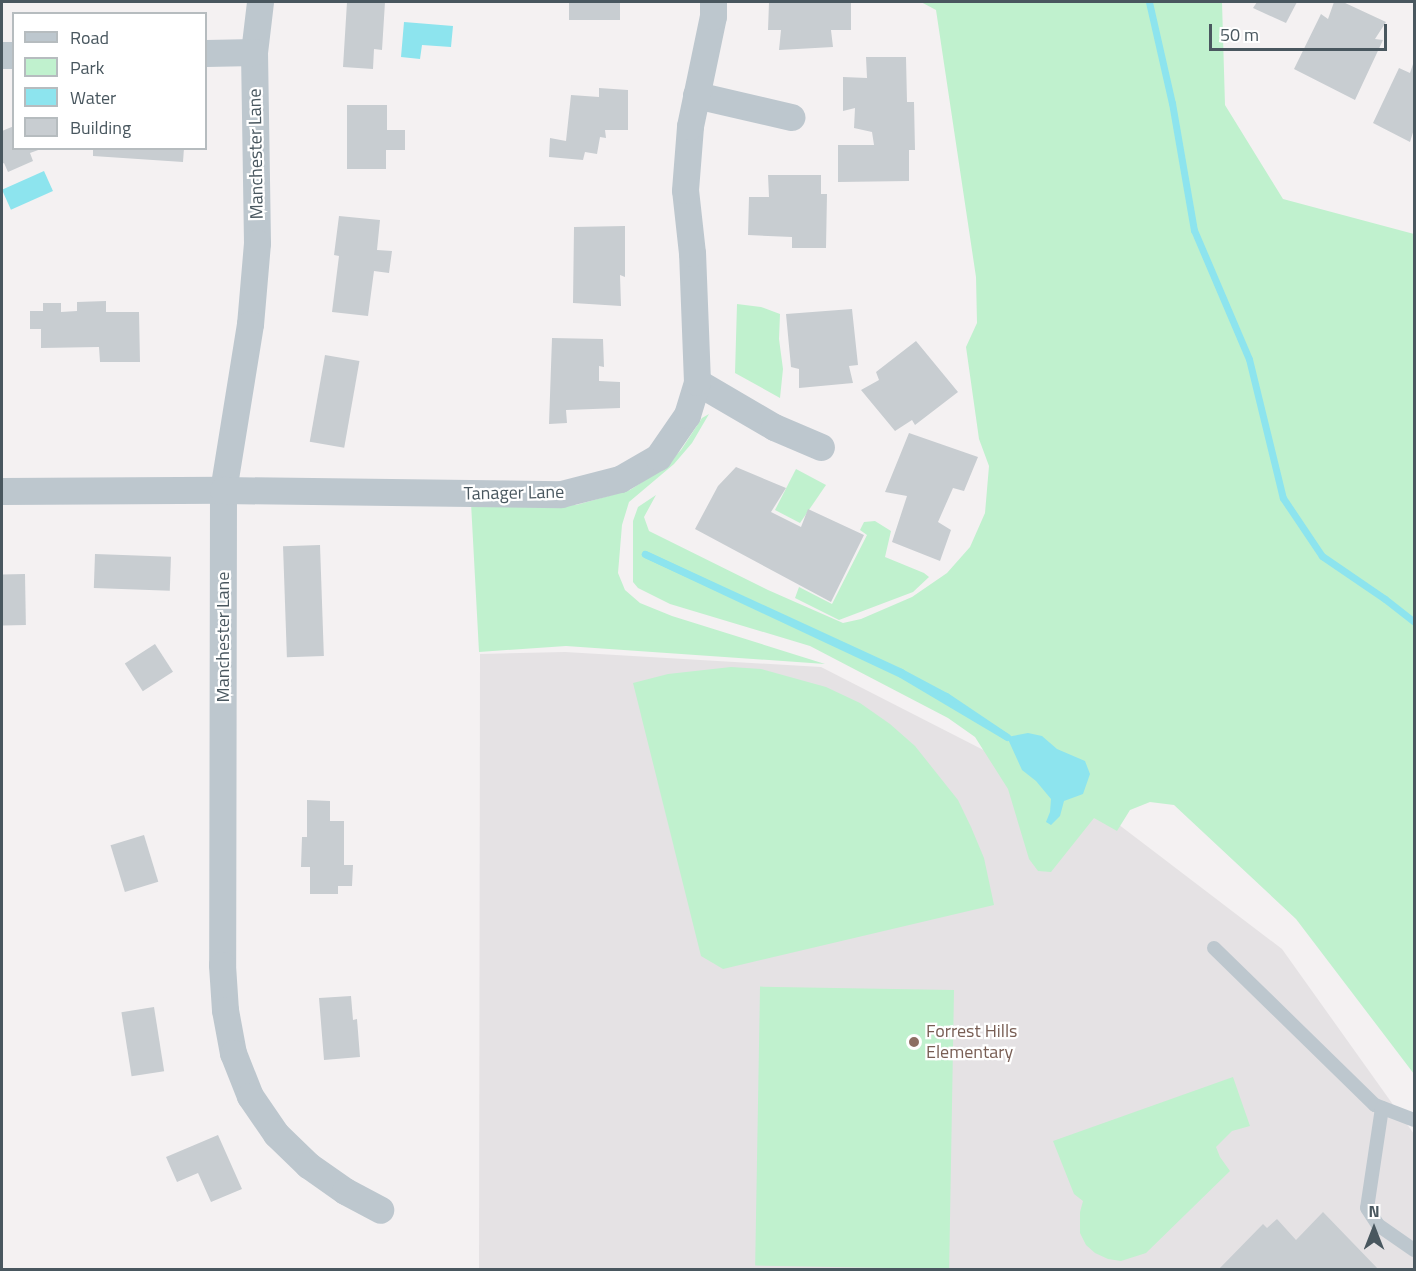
<!DOCTYPE html>
<html>
<head>
<meta charset="utf-8">
<style>
	body { margin:0 }
	#map { position:relative; width:1416px; height:1271px; overflow:hidden; background:#f4f1f2; font-family:"Titillium Web",sans-serif }
	div>[style] { position:absolute }
	.education>* { inset:0; background:#e5e2e4 }
	.green>* { inset:0; background:#c0f1ce; transform-origin:0 0 }
	.water>* { inset:0; background:#8de4ee; transform-origin:0 0 }
	.stream>* { height:7px; margin:-3.5px; padding:0 3.5px; transform-origin:3.5px; border-radius:3.5px; background:#8de4ee }
	.building>* { inset:0; background:#c8cdd1; transform-origin:0 0 }
	.service>* { height:14px; margin:-7px; padding:0 7px; transform-origin:7px; border-radius:7px; background:#bdc7ce }
	.minor>* { height:27px; margin:-13.5px; padding:0 13.5px; transform-origin:13.5px; border-radius:13.5px; background:#bdc7ce }
	.dots>* { width:16px; height:16px; translate:-50% -50%; box-sizing:border-box; border:3px solid #fff; border-radius:50% }
	span { translate:-50% -50%; white-space:nowrap; text-align:center; line-height:1.15; -webkit-text-stroke:4.5px #fff; paint-order:stroke }
	.street-label { font-size:18px; color:#49575f }
	.education-label { font-size:18px; color:#785e54 }
	.left { translate:0 -50%; text-align:left }
	.frame { position:absolute; inset:0; border:3px solid #49575f; pointer-events:none }
	.legend { position:absolute; left:12px; top:12px; width:195px; height:138px; box-sizing:border-box; background:#fff; border:2px solid #b6bcbf; margin:0; padding:8px 10px; list-style:none; font-size:18px; color:#49575f }
	.legend li { display:flex; align-items:center; gap:12px; height:30px }
	.legend b { width:30px; border:2px solid #b6bcbf }
	.north { position:absolute; left:1344px; top:1199px; width:60px; height:60px; -webkit-text-stroke:4px #fff; paint-order:stroke; rotate:0deg; font-size:16px; font-weight:700; line-height:24px; text-align:center; color:#49575f }
	.north::after { content:''; display:block; margin:auto; width:21px; height:27px; background:#49575f; clip-path:polygon(50% 0,100% 100%,50% 72%,0 100%) }
	.scale { position:absolute; left:1209px; top:24px; width:178px; height:27px; box-sizing:border-box; border:3px solid #49575f; border-top:0; padding-left:8px; font-size:18px; line-height:21px; white-space:nowrap; color:#49575f; -webkit-text-stroke:4px #fff; paint-order:stroke }
</style>
</head>
<body>
<div id="map">
	<div class="education">
		<div style="clip-path:polygon(565px 652px,821px 667px,1097px 808px,1282px 949px,1414px 1134px,1414px 1269px,479px 1270px,480px 654px)"></div>
	</div>
	<div class="green">
		<div style="clip-path:polygon(921px 2px,1222px 2px,1225px 105px,1283px 199px,1414px 234px,1414px 1074px,1296px 919px,1174px 805px,1150px 802px,1130px 810px,1117px 831px,1094px 818px,1051px 872px,1038px 871px,1029px 859px,1008px 789px,975px 737px,948px 718px,810px 646px,670px 604px,638px 588px,633px 582px,633px 521px,638px 507px,656px 495px,644px 517px,649px 531px,768px 590px,843px 623px,861px 619px,912px 597px,947px 573px,970px 547px,985px 513px,989px 466px,979px 439px,966px 347px,977px 323px,976px 277px,936px 10px)"></div>
		<div style="clip-path:polygon(737px 304px,761px 307px,780px 314px,779px 339px,783px 369px,780px 398px,735px 373px)"></div>
		<div style="clip-path:polygon(709px 414px,692px 443px,674px 464px,629px 502px,622px 525px,618px 573px,625px 590px,640px 603px,672px 616px,825px 664px,566px 646px,479px 652px,471px 503px,576px 505px,630px 490px,662px 469px,681px 450px,702px 418px)"></div>
		<div style="clip-path:polygon(796px 469px,826px 485px,800px 523px,775px 510px)"></div>
		<div style="clip-path:polygon(875px 521px,891px 531px,885px 557px,924px 573px,929px 577px,913px 592px,839px 620px,795px 598px,799px 587px,832px 604px,867px 535px,860px 530px,864px 522px)"></div>
		<div style="clip-path:polygon(731px 667px,761px 669px,826px 687px,860px 703px,890px 724px,915px 746px,958px 800px,971px 827px,984px 858px,994px 905px,723px 969px,701px 956px,633px 683px,668px 674px)"></div>
		<div style="left:954px;top:990px;width:279px;height:194px;rotate:91deg"></div>
		<div style="clip-path:polygon(1233px 1077px,1250px 1126px,1232px 1131px,1216px 1147px,1220px 1157px,1230px 1171px,1146px 1253px,1121px 1261px,1108px 1259px,1095px 1253px,1086px 1245px,1080px 1233px,1080px 1212px,1083px 1201px,1074px 1194px,1053px 1141px)"></div>
	</div>
	<div class="water">
		<div style="clip-path:polygon(404px 22px,453px 26px,451px 47px,422px 45px,420px 59px,401px 57px)"></div>
		<div style="left:44px;top:171px;width:22px;height:46px;rotate:66deg"></div>
		<div style="clip-path:polygon(1028px 733px,1042px 736px,1057px 749px,1085px 761px,1090px 774px,1083px 794px,1064px 801px,1060px 816px,1051px 825px,1046px 822px,1050px 812px,1051px 799px,1036px 781px,1022px 770px,1007px 737px)"></div>
	</div>
	<div class="stream">
		<div style="left:1149px;top:2px;width:104px;rotate:77.2deg"></div>
		<div style="left:1172px;top:103px;width:129px;rotate:80.2deg"></div>
		<div style="left:1194px;top:230px;width:140px;rotate:66.9deg"></div>
		<div style="left:1249px;top:359px;width:143px;rotate:76.3deg"></div>
		<div style="left:1283px;top:498px;width:70px;rotate:56.1deg"></div>
		<div style="left:1322px;top:556px;width:76px;rotate:34.3deg"></div>
		<div style="left:1385px;top:599px;width:37px;rotate:38deg"></div>
		<div style="left:645px;top:554px;width:282px;rotate:24.7deg"></div>
		<div style="left:901px;top:672px;width:51px;rotate:28.1deg"></div>
		<div style="left:946px;top:696px;width:73px;rotate:33.9deg"></div>
		<div style="left:1007px;top:737px;width:123px;rotate:-149.3deg"></div>
		<div style="left:901px;top:674px;width:283px;rotate:-154.9deg"></div>
	</div>
	<div class="building">
		<div style="clip-path:polygon(347px 2px,385px 2px,382px 50px,374px 49px,373px 69px,343px 67px)"></div>
		<div style="left:569px;top:2px;width:51px;height:18px"></div>
		<div style="clip-path:polygon(769px 2px,851px 2px,851px 30px,831px 30px,833px 47px,779px 50px,781px 30px,768px 30px)"></div>
		<div style="clip-path:polygon(1257px 2px,1297px 2px,1286px 23px,1253px 8px)"></div>
		<div style="clip-path:polygon(1334px 2px,1343px 2px,1386px 22px,1375px 39px,1383px 40px,1355px 100px,1294px 69px,1321px 14px,1328px 19px)"></div>
		<div style="clip-path:polygon(866px 57px,906px 57px,907px 102px,914px 102px,915px 150px,909px 150px,909px 181px,838px 182px,838px 145px,874px 145px,872px 132px,854px 128px,855px 108px,843px 111px,843px 77px,867px 78px)"></div>
		<div style="clip-path:polygon(1414px 61px,1414px 129px,1410px 142px,1373px 123px,1399px 68px,1410px 73px)"></div>
		<div style="clip-path:polygon(599px 88px,628px 90px,628px 130px,605px 130px,606px 138px,600px 137px,597px 154px,585px 152px,583px 160px,549px 157px,550px 138px,566px 141px,571px 95px,599px 97px)"></div>
		<div style="clip-path:polygon(347px 105px,387px 105px,387px 130px,405px 130px,405px 150px,386px 150px,386px 169px,347px 169px)"></div>
		<div style="clip-path:polygon(14px 126px,14px 148px,41px 149px,30px 153px,33px 161px,8px 172px,4px 163px,2px 164px,2px 131px)"></div>
		<div style="clip-path:polygon(93px 148px,184px 148px,183px 162px,93px 156px)"></div>
		<div style="clip-path:polygon(768px 175px,821px 175px,821px 194px,827px 194px,826px 248px,792px 248px,792px 237px,748px 235px,749px 197px,769px 197px)"></div>
		<div style="clip-path:polygon(339px 216px,380px 220px,377px 250px,392px 251px,389px 273px,374px 271px,368px 316px,332px 312px,339px 256px,334px 255px)"></div>
		<div style="clip-path:polygon(625px 226px,625px 277px,620px 275px,621px 306px,573px 303px,574px 227px)"></div>
		<div style="clip-path:polygon(106px 301px,106px 312px,139px 312px,140px 362px,100px 362px,99px 347px,41px 348px,41px 329px,30px 329px,30px 311px,43px 311px,43px 303px,61px 303px,61px 312px,77px 311px,77px 302px)"></div>
		<div style="clip-path:polygon(852px 309px,858px 365px,849px 366px,853px 383px,799px 388px,799px 369px,791px 367px,786px 314px)"></div>
		<div style="clip-path:polygon(552px 338px,603px 339px,604px 367px,599px 366px,599px 381px,620px 382px,620px 408px,566px 410px,567px 423px,549px 424px)"></div>
		<div style="clip-path:polygon(916px 341px,958px 392px,915px 425px,912px 420px,895px 431px,861px 390px,879px 380px,876px 372px)"></div>
		<div style="left:325px;top:355px;width:35px;height:88px;rotate:10deg"></div>
		<div style="clip-path:polygon(909px 433px,978px 457px,964px 491px,953px 488px,938px 522px,951px 530px,940px 561px,892px 542px,907px 496px,885px 492px)"></div>
		<div style="clip-path:polygon(736px 467px,786px 488px,771px 512px,801px 527px,808px 509px,864px 535px,831px 602px,695px 529px,718px 486px)"></div>
		<div style="left:320px;top:545px;width:111px;height:37px;rotate:88deg"></div>
		<div style="left:95px;top:554px;width:76px;height:34px;rotate:2deg"></div>
		<div style="left:25px;top:574px;width:51px;height:23px;rotate:89deg"></div>
		<div style="left:155px;top:644px;width:33px;height:36px;rotate:57deg"></div>
		<div style="clip-path:polygon(307px 800px,330px 801px,330px 821px,344px 821px,344px 865px,353px 865px,352px 886px,338px 886px,338px 894px,310px 894px,310px 867px,301px 867px,302px 837px,307px 837px)"></div>
		<div style="left:144px;top:835px;width:49px;height:35px;rotate:73deg"></div>
		<div style="clip-path:polygon(351px 996px,353px 1020px,357px 1019px,360px 1057px,324px 1060px,319px 998px)"></div>
		<div style="left:154px;top:1007px;width:65px;height:33px;rotate:81deg"></div>
		<div style="clip-path:polygon(218px 1135px,242px 1189px,211px 1202px,198px 1173px,177px 1182px,166px 1157px)"></div>
		<div style="clip-path:polygon(1323px 1212px,1379px 1270px,1218px 1270px,1263px 1224px,1267px 1228px,1277px 1219px,1296px 1240px)"></div>
	</div>
	<div class="service">
		<div style="left:1214px;top:948px;width:225px;rotate:44.3deg"></div>
		<div style="left:1375px;top:1105px;width:42px;rotate:21deg"></div>
		<div style="left:1382px;top:1108px;width:101px;rotate:98.5deg"></div>
		<div style="left:1367px;top:1208px;width:20px;rotate:57deg"></div>
		<div style="left:1378px;top:1225px;width:44px;rotate:34.8deg"></div>
	</div>
	<div class="minor">
		<div style="left:260px;top:2px;width:50px;rotate:96.8deg"></div>
		<div style="left:254px;top:52px;width:191px;rotate:89.1deg"></div>
		<div style="left:257px;top:243px;width:81px;rotate:94.9deg"></div>
		<div style="left:250px;top:324px;width:168px;rotate:99.2deg"></div>
		<div style="left:223px;top:490px;width:475px;rotate:90.1deg"></div>
		<div style="left:222px;top:965px;width:45px;rotate:86.2deg"></div>
		<div style="left:225px;top:1010px;width:44px;rotate:79.5deg"></div>
		<div style="left:233px;top:1053px;width:46px;rotate:68.4deg"></div>
		<div style="left:250px;top:1096px;width:46px;rotate:55.6deg"></div>
		<div style="left:276px;top:1134px;width:45px;rotate:44.1deg"></div>
		<div style="left:308px;top:1165px;width:45px;rotate:35.1deg"></div>
		<div style="left:345px;top:1191px;width:40px;rotate:28deg"></div>
		<div style="left:206px;top:53px;width:48px;rotate:-1.2deg"></div>
		<div style="left:2px;top:55px;width:12px"></div>
		<div style="left:696px;top:95px;width:98px;rotate:13deg"></div>
		<div style="left:697px;top:382px;width:89px;rotate:30.3deg"></div>
		<div style="left:774px;top:427px;width:51px;rotate:23.1deg"></div>
		<div style="left:2px;top:491px;width:221px;rotate:-0.3deg"></div>
		<div style="left:223px;top:490px;width:338px;rotate:0.7deg"></div>
		<div style="left:561px;top:494px;width:61px;rotate:-14.3deg"></div>
		<div style="left:620px;top:479px;width:44px;rotate:-30.1deg"></div>
		<div style="left:658px;top:457px;width:51px;rotate:-55.4deg"></div>
		<div style="left:687px;top:415px;width:34px;rotate:-73deg"></div>
		<div style="left:697px;top:382px;width:129px;rotate:-92.2deg"></div>
		<div style="left:692px;top:253px;width:63px;rotate:-96.3deg"></div>
		<div style="left:685px;top:190px;width:64px;rotate:-85.5deg"></div>
		<div style="left:690px;top:126px;width:112px;rotate:-78.2deg"></div>
		<div style="left:713px;top:16px;width:14px;rotate:-90deg"></div>
	</div>
	<div class="dots">
		<div style="left:914px;top:1042px;background:#8d6e63"></div>
	</div>
	<div class="street-label">
		<span style="left:256px;top:154px;rotate:-91deg">Manchester Lane</span>
		<span style="left:514px;top:493px;rotate:-1deg">Tanager Lane</span>
		<span style="left:223px;top:637px;rotate:-90deg">Manchester Lane</span>
	</div>
	<div class="education-label">
		<span class="left" style="left:926px;top:1042px">Forrest Hills<br>Elementary</span>
	</div>
	<div class="frame"></div>
	<ul class="legend">
	<li><b style="height:8px;background:#bdc7ce"></b>Road</li>
	<li><b style="height:16px;background:#c0f1ce"></b>Park</li>
	<li><b style="height:16px;background:#8de4ee"></b>Water</li>
	<li><b style="height:16px;background:#c8cdd1"></b>Building</li>
	</ul>
	<div class="north">N</div>
	<div class="scale">50 m</div>
</div>
</body>
</html>
